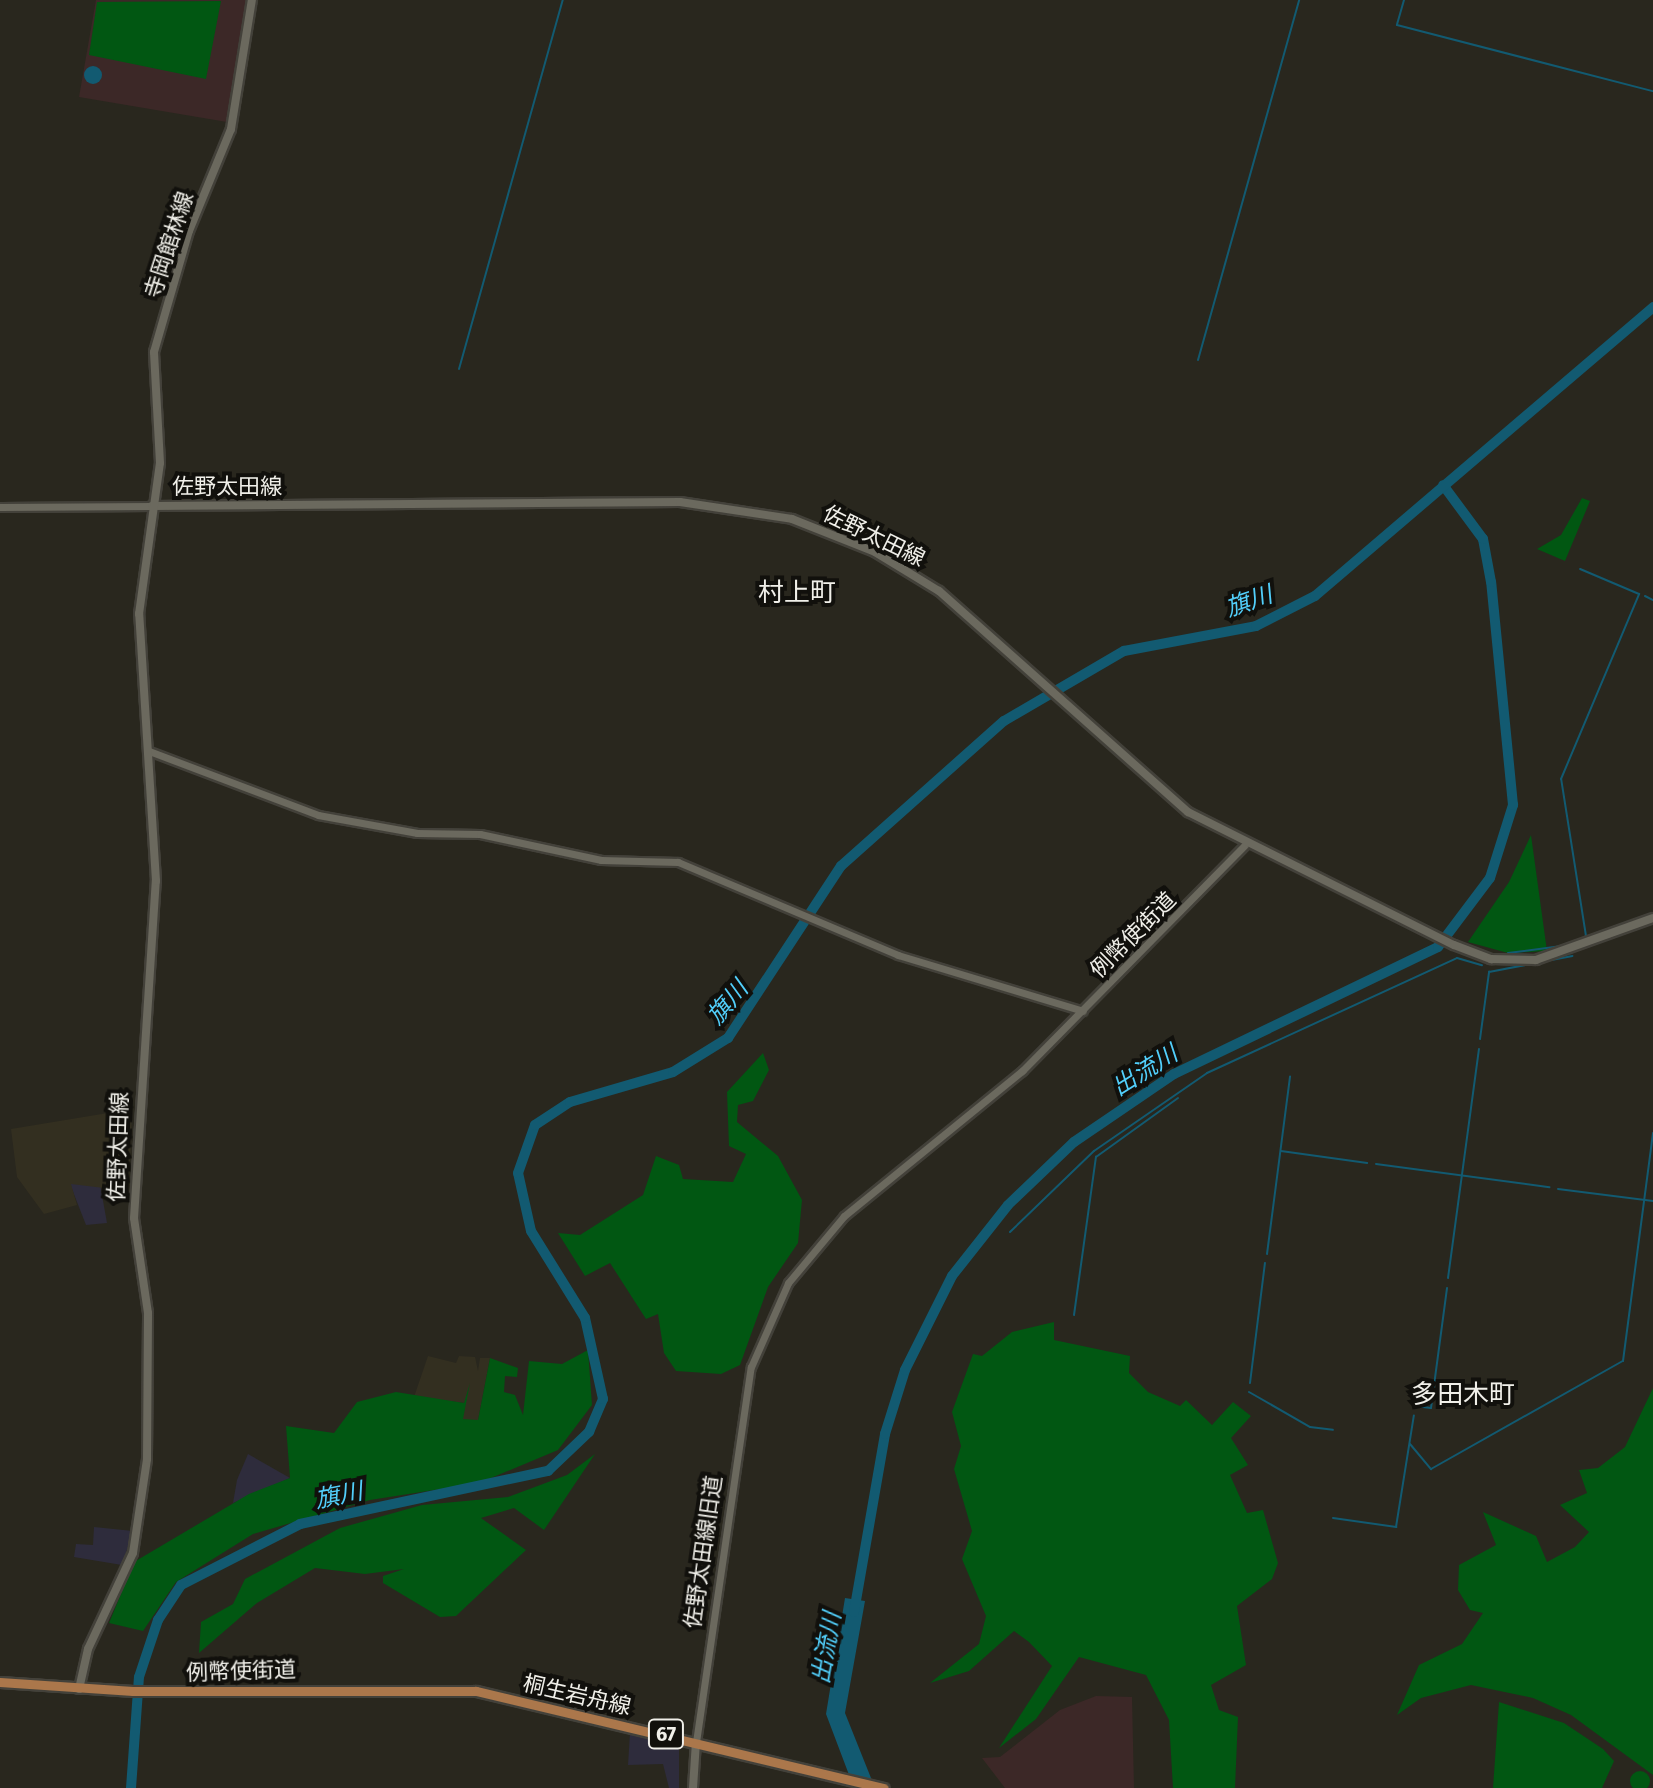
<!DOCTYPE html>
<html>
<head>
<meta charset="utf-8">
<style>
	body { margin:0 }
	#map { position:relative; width:1653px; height:1788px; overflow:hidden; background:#29271e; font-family:"Fira Sans","Noto Sans JP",sans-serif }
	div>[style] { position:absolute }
	.commercial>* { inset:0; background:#2e2c3c }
	.built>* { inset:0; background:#332f20 }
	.education>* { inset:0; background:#3c2827 }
	.green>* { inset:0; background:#015712 }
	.round { border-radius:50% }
	.water>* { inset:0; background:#125a71 }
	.stream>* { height:2px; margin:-1px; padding:0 1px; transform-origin:1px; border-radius:1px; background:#125a71 }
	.river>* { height:10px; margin:-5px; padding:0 5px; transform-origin:5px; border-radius:5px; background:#125a71 }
	.roads { filter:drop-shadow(2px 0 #43413a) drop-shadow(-2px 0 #43413a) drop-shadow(0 2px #43413a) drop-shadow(0 -2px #43413a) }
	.tertiary>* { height:7px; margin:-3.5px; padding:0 3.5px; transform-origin:3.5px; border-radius:3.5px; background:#6b695e }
	.secondary>* { height:8px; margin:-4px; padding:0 4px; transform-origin:4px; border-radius:4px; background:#6b695e }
	.primary>* { height:9px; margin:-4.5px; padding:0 4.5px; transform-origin:4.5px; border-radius:4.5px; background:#ab774b }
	span { translate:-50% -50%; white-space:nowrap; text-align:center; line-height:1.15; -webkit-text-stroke:8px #11100c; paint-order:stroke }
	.shield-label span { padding:2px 6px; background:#11100c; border:2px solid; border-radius:6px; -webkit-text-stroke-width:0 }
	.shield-label { font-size:20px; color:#f0efe9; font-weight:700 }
	.street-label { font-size:22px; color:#f0efe9 }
	.water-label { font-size:24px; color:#52cffb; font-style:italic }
	.quarter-label { font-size:26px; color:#f0efe9 }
</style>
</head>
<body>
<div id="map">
	<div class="commercial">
		<div style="clip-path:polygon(81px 1182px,100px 1184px,107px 1223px,86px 1225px,70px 1184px)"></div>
		<div style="clip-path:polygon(248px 1454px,290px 1478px,233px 1503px,237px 1480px)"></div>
		<div style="clip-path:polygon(94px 1527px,133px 1531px,122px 1565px,74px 1557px,76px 1544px,93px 1545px)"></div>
		<div style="clip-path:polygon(630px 1733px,679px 1745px,679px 1788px,669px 1788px,663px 1764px,628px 1765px)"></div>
	</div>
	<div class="built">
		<div style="clip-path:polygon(132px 1109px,129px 1191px,71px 1184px,77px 1205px,44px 1214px,17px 1177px,11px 1129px)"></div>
		<div style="clip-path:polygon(428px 1356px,456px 1363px,459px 1356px,475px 1357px,478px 1371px,480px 1358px,490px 1358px,478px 1420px,462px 1420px,468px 1390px,465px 1403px,414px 1397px)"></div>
	</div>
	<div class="education">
		<div style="clip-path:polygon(96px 0,247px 0,227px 122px,79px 97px)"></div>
		<div style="clip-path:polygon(1096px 1696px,1132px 1697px,1134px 1788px,1005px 1788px,982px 1758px,1000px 1757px,1060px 1710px)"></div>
	</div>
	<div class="green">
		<div style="clip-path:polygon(221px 1px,206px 79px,89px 55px,97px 2px)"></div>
		<div style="clip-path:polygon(1582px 498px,1590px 501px,1565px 561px,1537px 549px,1561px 535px)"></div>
		<div style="clip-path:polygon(1531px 835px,1547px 951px,1508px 953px,1468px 942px,1509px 882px)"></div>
		<div style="clip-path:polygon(763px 1053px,769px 1070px,753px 1101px,738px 1105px,737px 1122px,778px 1156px,802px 1200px,798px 1243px,768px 1287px,740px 1365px,721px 1374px,676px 1371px,664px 1353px,658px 1314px,646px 1319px,610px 1263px,585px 1276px,558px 1233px,580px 1235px,643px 1195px,656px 1156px,679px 1165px,683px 1179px,733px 1182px,746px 1154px,729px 1146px,727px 1092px)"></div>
		<div style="clip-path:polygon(1054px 1322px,1054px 1340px,1130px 1356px,1129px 1373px,1148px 1392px,1180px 1406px,1186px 1400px,1212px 1425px,1233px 1402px,1251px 1416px,1231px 1438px,1248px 1465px,1230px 1475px,1247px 1513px,1263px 1510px,1278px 1563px,1272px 1579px,1237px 1606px,1246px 1665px,1211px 1685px,1219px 1710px,1238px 1717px,1235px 1788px,1173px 1788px,1169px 1720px,1146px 1675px,1079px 1657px,1036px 1719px,999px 1748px,1052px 1666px,1029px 1642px,1014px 1631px,969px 1671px,930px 1683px,979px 1644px,986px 1616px,962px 1559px,972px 1531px,954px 1469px,961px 1446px,952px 1412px,973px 1354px,982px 1356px,1012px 1332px)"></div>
		<div style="clip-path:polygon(588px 1350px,592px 1405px,558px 1450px,479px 1483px,370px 1500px,253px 1534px,176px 1582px,143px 1631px,109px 1623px,134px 1562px,249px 1494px,290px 1478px,286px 1426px,334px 1433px,357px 1402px,396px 1392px,464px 1403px,470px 1383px,463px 1419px,478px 1420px,490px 1358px,518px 1368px,517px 1377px,505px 1376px,504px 1392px,515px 1395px,523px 1415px,529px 1361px,562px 1364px)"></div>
		<div style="clip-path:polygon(1653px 1388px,1653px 1775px,1571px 1715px,1533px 1698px,1471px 1685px,1421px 1698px,1397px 1715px,1419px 1665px,1462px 1644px,1483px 1613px,1470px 1610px,1458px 1590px,1459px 1565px,1496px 1545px,1483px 1512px,1536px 1536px,1547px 1562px,1575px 1547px,1589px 1532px,1560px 1505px,1587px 1493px,1579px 1470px,1598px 1468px,1625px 1447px)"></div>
		<div style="clip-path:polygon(595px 1454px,544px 1530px,514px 1508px,481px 1518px,526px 1550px,456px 1616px,440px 1617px,383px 1583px,383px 1576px,404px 1569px,365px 1574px,315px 1568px,257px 1603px,199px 1653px,201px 1622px,233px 1604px,245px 1579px,340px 1528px,422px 1505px,508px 1497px,567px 1475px)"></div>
		<div style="clip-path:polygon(1499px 1702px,1564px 1723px,1603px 1749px,1614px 1761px,1602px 1788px,1493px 1788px)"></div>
		<div class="round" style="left:1630px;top:1771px;width:20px;height:20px"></div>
	</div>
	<div class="water">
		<div class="round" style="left:84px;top:66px;width:18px;height:18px"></div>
		<div style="clip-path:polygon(845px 1598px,865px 1601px,845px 1713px,875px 1788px,854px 1788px,826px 1714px)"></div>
	</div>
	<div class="stream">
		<div style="left:1404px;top:0;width:26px;rotate:106deg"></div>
		<div style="left:1397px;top:25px;width:264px;rotate:14.5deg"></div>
		<div style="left:1198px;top:360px;width:374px;rotate:-74.3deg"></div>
		<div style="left:459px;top:369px;width:383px;rotate:-74.3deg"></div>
		<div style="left:1645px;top:596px;width:9px;rotate:27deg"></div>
		<div style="left:1580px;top:940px;width:7px;rotate:-34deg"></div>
		<div style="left:1586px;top:936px;width:159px;rotate:-99deg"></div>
		<div style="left:1561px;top:779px;width:201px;rotate:-67.1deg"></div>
		<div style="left:1639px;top:594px;width:64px;rotate:-157deg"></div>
		<div style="left:1508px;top:953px;width:54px;rotate:-7.4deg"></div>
		<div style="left:1480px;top:1039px;width:68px;rotate:-82.3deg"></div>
		<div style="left:1489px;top:972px;width:85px;rotate:-10.9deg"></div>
		<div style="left:1281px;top:1151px;width:87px;rotate:7.9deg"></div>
		<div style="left:1376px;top:1164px;width:175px;rotate:7.6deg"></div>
		<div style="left:1558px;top:1189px;width:96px;rotate:7.2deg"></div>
		<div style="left:1010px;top:1232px;width:117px;rotate:-44deg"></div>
		<div style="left:1094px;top:1151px;width:137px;rotate:-34.6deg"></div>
		<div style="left:1207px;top:1073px;width:275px;rotate:-24.7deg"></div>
		<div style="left:1457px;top:958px;width:26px;rotate:16deg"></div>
		<div style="left:1267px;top:1254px;width:179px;rotate:-82.6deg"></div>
		<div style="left:1448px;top:1278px;width:231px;rotate:-82.3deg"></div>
		<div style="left:1074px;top:1315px;width:160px;rotate:-82.1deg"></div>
		<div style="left:1096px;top:1157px;width:101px;rotate:-35.7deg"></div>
		<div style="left:1250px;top:1383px;width:121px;rotate:-82.9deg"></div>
		<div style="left:1249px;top:1392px;width:70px;rotate:29.8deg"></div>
		<div style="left:1310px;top:1427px;width:23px;rotate:7deg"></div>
		<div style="left:1415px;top:1406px;width:16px;rotate:7deg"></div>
		<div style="left:1431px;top:1408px;width:121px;rotate:-82.4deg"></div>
		<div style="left:1410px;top:1444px;width:33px;rotate:50deg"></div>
		<div style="left:1431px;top:1469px;width:220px;rotate:-29.4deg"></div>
		<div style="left:1623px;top:1361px;width:230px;rotate:-82.5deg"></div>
		<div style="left:1333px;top:1518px;width:64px;rotate:8.1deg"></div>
		<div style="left:1396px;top:1527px;width:113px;rotate:-80.9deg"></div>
	</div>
	<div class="river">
		<div style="left:854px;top:1612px;width:181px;rotate:-80.1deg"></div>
		<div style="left:885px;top:1434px;width:67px;rotate:-72.6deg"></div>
		<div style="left:905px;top:1370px;width:105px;rotate:-63.4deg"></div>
		<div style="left:952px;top:1276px;width:90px;rotate:-51.7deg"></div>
		<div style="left:1008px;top:1205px;width:91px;rotate:-43.7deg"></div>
		<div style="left:1074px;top:1142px;width:121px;rotate:-34.2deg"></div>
		<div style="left:1174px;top:1074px;width:293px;rotate:-25.7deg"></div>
		<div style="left:1438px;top:947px;width:86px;rotate:-53deg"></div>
		<div style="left:1490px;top:878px;width:77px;rotate:-72.5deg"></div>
		<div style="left:1513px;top:805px;width:224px;rotate:-95.6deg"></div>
		<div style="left:1491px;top:582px;width:44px;rotate:-100.5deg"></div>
		<div style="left:1483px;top:539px;width:67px;rotate:-126.5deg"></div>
		<div style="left:131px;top:1788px;width:111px;rotate:-85.9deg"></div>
		<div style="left:139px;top:1677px;width:60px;rotate:-71.6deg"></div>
		<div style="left:158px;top:1620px;width:42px;rotate:-56.7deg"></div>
		<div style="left:181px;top:1585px;width:134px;rotate:-27.1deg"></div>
		<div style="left:300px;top:1524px;width:254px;rotate:-12.1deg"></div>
		<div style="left:548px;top:1471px;width:57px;rotate:-43.6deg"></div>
		<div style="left:589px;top:1432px;width:36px;rotate:-67deg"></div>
		<div style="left:603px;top:1399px;width:83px;rotate:-102.5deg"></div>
		<div style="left:585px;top:1318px;width:102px;rotate:-121.8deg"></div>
		<div style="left:531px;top:1231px;width:59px;rotate:-102.6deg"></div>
		<div style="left:518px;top:1173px;width:51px;rotate:-70.5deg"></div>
		<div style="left:535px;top:1125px;width:42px;rotate:-33.3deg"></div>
		<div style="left:570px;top:1102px;width:107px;rotate:-16.2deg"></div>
		<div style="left:673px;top:1072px;width:65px;rotate:-31.7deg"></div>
		<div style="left:728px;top:1038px;width:206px;rotate:-56.7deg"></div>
		<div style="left:841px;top:866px;width:218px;rotate:-41.7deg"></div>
		<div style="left:1004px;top:721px;width:139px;rotate:-30.3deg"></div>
		<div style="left:1124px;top:651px;width:134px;rotate:-10.7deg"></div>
		<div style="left:1256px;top:626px;width:66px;rotate:-27deg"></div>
		<div style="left:1315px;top:596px;width:445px;rotate:-40.5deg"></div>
	</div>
	<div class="roads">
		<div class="tertiary">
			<div style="left:0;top:507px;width:152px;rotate:-0.4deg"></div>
			<div style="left:149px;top:751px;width:181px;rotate:20.7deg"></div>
			<div style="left:318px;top:815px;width:101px;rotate:10.3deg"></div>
			<div style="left:417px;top:833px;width:63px;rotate:0.9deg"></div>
			<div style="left:480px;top:834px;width:124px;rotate:12.1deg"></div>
			<div style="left:601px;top:860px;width:77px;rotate:1.5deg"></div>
			<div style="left:678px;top:862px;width:239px;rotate:22.9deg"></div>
			<div style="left:898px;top:955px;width:193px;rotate:16.8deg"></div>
			<div style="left:696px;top:1742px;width:379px;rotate:-81.7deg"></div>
			<div style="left:751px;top:1367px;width:92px;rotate:-66.2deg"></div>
			<div style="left:788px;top:1283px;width:87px;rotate:-50.1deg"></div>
			<div style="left:844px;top:1216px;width:230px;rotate:-39.2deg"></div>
			<div style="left:1022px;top:1071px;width:317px;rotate:-45.4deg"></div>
		</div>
		<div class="secondary">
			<div style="left:152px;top:506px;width:528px;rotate:-0.43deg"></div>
			<div style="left:680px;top:502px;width:113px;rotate:8.6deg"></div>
			<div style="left:792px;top:519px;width:89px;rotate:21.7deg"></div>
			<div style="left:875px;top:552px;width:75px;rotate:31.4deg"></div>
			<div style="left:939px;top:591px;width:333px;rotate:41.6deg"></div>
			<div style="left:1188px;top:812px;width:297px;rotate:26.6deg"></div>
			<div style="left:1454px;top:945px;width:40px;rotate:21deg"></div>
			<div style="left:1491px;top:959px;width:45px;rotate:1.3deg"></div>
			<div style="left:1536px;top:960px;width:124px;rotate:-19.7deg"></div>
			<div style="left:79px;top:1689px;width:41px;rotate:-77.3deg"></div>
			<div style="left:88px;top:1649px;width:106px;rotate:-64.9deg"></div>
			<div style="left:133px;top:1553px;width:95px;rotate:-81.5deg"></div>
			<div style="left:147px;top:1459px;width:146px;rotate:-89.6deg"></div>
			<div style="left:148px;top:1313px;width:96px;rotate:-98.4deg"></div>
			<div style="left:134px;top:1218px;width:338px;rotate:-86.3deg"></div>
			<div style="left:156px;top:881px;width:268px;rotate:-93.6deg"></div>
			<div style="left:139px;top:614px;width:152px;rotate:-82.1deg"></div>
			<div style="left:160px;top:463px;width:111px;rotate:-93.1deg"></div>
			<div style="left:154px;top:352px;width:126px;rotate:-73.9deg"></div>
			<div style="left:189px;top:231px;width:110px;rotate:-67.6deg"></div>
			<div style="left:231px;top:129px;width:131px;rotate:-80.8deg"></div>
			<div style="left:693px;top:1788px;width:46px;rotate:-86.3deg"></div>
		</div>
		<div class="primary">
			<div style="left:0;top:1682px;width:133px;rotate:3.9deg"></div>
			<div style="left:133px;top:1691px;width:343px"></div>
			<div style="left:476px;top:1691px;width:419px;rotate:13.4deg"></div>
		</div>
	</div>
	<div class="shield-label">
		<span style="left:666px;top:1734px">67</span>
	</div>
	<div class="street-label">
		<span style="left:169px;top:245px;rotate:-72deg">寺岡館林線</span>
		<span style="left:227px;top:487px">佐野太田線</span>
		<span style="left:874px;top:536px;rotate:26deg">佐野太田線</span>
		<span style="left:1133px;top:935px;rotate:-45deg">例幣使街道</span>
		<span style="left:118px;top:1147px;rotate:-88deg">佐野太田線</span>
		<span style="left:703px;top:1552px;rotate:-82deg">佐野太田線旧道</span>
		<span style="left:241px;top:1671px;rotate:-2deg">例幣使街道</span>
		<span style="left:577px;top:1695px;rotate:13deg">桐生岩舟線</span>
	</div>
	<div class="water-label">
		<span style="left:1249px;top:602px;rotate:-19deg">旗川</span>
		<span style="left:728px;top:1003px;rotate:-50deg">旗川</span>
		<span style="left:1145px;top:1071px;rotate:-32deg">出流川</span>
		<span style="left:339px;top:1496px;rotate:-11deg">旗川</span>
		<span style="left:827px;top:1648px;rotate:-80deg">出流川</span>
	</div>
	<div class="quarter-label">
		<span style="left:797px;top:593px">村上町</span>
		<span style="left:1463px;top:1395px">多田木町</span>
	</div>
</div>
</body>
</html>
